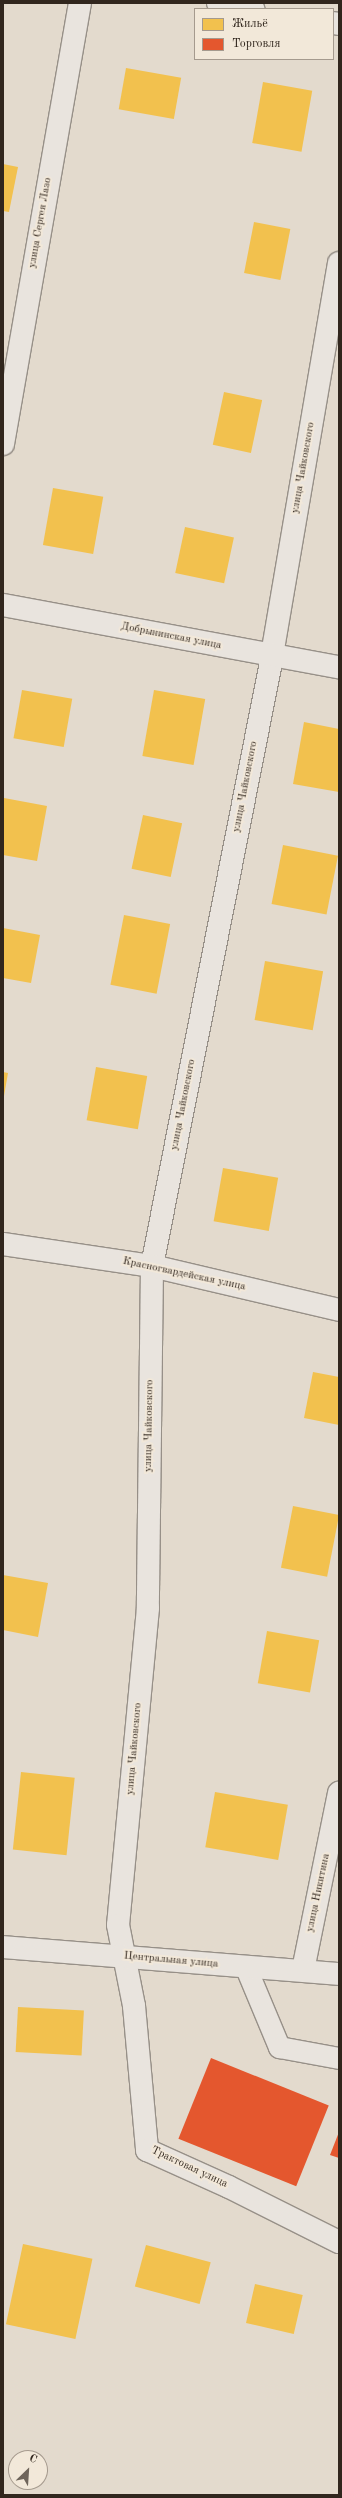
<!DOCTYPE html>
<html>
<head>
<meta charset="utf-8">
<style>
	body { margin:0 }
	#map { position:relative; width:342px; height:2498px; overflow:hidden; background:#e3dacd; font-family:"Old Standard TT",serif }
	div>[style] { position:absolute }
	.homes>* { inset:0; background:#f2c14e; transform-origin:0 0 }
	.shops>* { inset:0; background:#e4572e; transform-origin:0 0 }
	.roads { filter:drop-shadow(1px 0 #979088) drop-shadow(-1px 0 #979088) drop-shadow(0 1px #979088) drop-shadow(0 -1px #979088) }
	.service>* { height:21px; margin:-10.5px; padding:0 10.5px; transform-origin:10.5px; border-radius:10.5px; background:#e9e4de }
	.minor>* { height:22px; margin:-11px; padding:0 11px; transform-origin:11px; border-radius:11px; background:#e9e4de }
	.tertiary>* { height:22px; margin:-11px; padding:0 11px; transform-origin:11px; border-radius:11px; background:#e9e4de }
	span { translate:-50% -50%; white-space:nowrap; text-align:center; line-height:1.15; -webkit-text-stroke:4px #f2e8d9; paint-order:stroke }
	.street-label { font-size:11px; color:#31261d }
	.frame { position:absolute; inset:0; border:4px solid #31261d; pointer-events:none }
	.legend { position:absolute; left:194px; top:8px; width:140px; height:52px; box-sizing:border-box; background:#f2e8d9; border:1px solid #a59a8e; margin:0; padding:5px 7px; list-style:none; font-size:12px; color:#31261d }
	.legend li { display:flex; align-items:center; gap:8px; height:20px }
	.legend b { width:20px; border:1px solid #a59a8e }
	.north { position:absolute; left:8px; top:2450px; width:40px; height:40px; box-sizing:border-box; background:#f2e8d9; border:1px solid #a59a8e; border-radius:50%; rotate:25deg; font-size:11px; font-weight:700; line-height:16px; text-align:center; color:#31261d }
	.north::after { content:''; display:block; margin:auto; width:14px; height:18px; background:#6f655b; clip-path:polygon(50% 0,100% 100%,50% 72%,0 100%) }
</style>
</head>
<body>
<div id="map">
	<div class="homes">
		<div style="left:126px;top:68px;width:56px;height:42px;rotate:10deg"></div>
		<div style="left:263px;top:82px;width:50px;height:62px;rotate:10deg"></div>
		<div style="clip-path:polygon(3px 164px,18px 167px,9px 212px,3px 211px)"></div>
		<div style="left:254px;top:222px;width:37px;height:52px;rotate:11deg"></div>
		<div style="left:224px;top:392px;width:39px;height:54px;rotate:12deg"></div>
		<div style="left:53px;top:488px;width:51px;height:58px;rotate:10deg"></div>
		<div style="left:185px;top:527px;width:50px;height:47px;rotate:12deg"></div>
		<div style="left:22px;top:690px;width:51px;height:49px;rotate:10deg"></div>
		<div style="left:154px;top:690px;width:52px;height:67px;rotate:10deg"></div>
		<div style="clip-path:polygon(304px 722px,339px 729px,339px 792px,293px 784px)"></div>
		<div style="clip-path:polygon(4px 798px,47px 806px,37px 861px,3px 855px)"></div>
		<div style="left:143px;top:815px;width:40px;height:55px;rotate:12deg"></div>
		<div style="left:283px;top:845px;width:56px;height:60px;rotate:11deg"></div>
		<div style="left:124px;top:915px;width:47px;height:71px;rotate:11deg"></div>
		<div style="clip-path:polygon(3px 928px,40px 935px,31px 983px,3px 978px)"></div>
		<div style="left:265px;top:961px;width:59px;height:60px;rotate:10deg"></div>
		<div style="left:96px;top:1067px;width:52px;height:54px;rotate:10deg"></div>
		<div style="clip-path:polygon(3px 1072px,8px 1073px,4px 1096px,3px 1096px)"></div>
		<div style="left:223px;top:1168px;width:56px;height:54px;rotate:10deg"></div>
		<div style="clip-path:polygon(313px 1372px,339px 1377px,339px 1425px,304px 1418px)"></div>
		<div style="left:293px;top:1506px;width:47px;height:63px;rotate:11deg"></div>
		<div style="clip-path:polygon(3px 1575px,48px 1583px,38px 1637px,3px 1630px)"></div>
		<div style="left:267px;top:1631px;width:53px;height:53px;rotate:10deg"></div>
		<div style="left:21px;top:1772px;width:54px;height:78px;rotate:6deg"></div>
		<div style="left:215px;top:1792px;width:74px;height:56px;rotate:10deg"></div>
		<div style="left:18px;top:2007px;width:66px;height:45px;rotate:3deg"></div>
		<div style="left:23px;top:2244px;width:71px;height:82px;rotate:12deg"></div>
		<div style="left:146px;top:2245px;width:67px;height:43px;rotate:15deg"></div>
		<div style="left:255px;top:2284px;width:49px;height:40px;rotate:13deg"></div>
	</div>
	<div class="shops">
		<div style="left:211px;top:2058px;width:127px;height:87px;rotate:22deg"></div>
		<div style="clip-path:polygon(339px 2132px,339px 2158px,330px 2155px)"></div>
	</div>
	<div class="roads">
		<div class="service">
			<div style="left:246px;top:1968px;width:86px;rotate:67.3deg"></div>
			<div style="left:279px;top:2047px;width:61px;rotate:10.4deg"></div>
		</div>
		<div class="minor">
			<div style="left:218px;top:3px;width:36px;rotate:10deg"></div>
			<div style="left:333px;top:23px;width:6px;rotate:9deg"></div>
			<div style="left:339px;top:263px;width:400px;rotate:99.7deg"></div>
			<div style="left:272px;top:657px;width:621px;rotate:101.15deg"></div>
			<div style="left:152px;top:1266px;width:342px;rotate:90.7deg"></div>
			<div style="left:148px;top:1608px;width:318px;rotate:95.4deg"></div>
			<div style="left:118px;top:1925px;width:83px;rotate:78.8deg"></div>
			<div style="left:134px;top:2006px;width:145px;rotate:84.8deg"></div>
			<div style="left:147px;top:2150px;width:90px;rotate:24.3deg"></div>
			<div style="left:229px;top:2187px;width:123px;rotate:26.6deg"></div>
			<div style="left:3px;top:444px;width:448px;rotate:-80.1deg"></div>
			<div style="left:3px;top:605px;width:342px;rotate:10.5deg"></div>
			<div style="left:3px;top:1244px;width:151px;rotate:8.4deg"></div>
			<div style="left:152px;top:1266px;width:192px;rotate:13.2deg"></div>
			<div style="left:303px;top:1970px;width:181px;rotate:-78.5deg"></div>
		</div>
		<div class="tertiary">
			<div style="left:3px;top:1947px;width:337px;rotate:4.6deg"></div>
		</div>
	</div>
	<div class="street-label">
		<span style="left:41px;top:223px;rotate:-80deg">улица Сергея Лазо</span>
		<span style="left:304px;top:468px;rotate:-80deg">улица Чайковского</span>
		<span style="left:171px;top:637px;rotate:11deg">Добрынинская улица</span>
		<span style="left:246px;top:787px;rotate:-79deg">улица Чайковского</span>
		<span style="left:184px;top:1105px;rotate:-79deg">улица Чайковского</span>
		<span style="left:184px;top:1275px;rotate:12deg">Красногвардейская улица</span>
		<span style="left:150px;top:1426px;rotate:-89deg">улица Чайковского</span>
		<span style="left:135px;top:1749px;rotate:-85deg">улица Чайковского</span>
		<span style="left:319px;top:1893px;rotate:-78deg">улица Никитина</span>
		<span style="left:171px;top:1961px;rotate:5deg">Центральная улица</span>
		<span style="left:189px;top:2168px;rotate:25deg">Трактовая улица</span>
	</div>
	<div class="frame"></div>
	<ul class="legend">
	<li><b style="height:11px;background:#f2c14e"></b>Жильё</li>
	<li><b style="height:11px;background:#e4572e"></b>Торговля</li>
	</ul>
	<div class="north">С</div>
</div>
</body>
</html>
